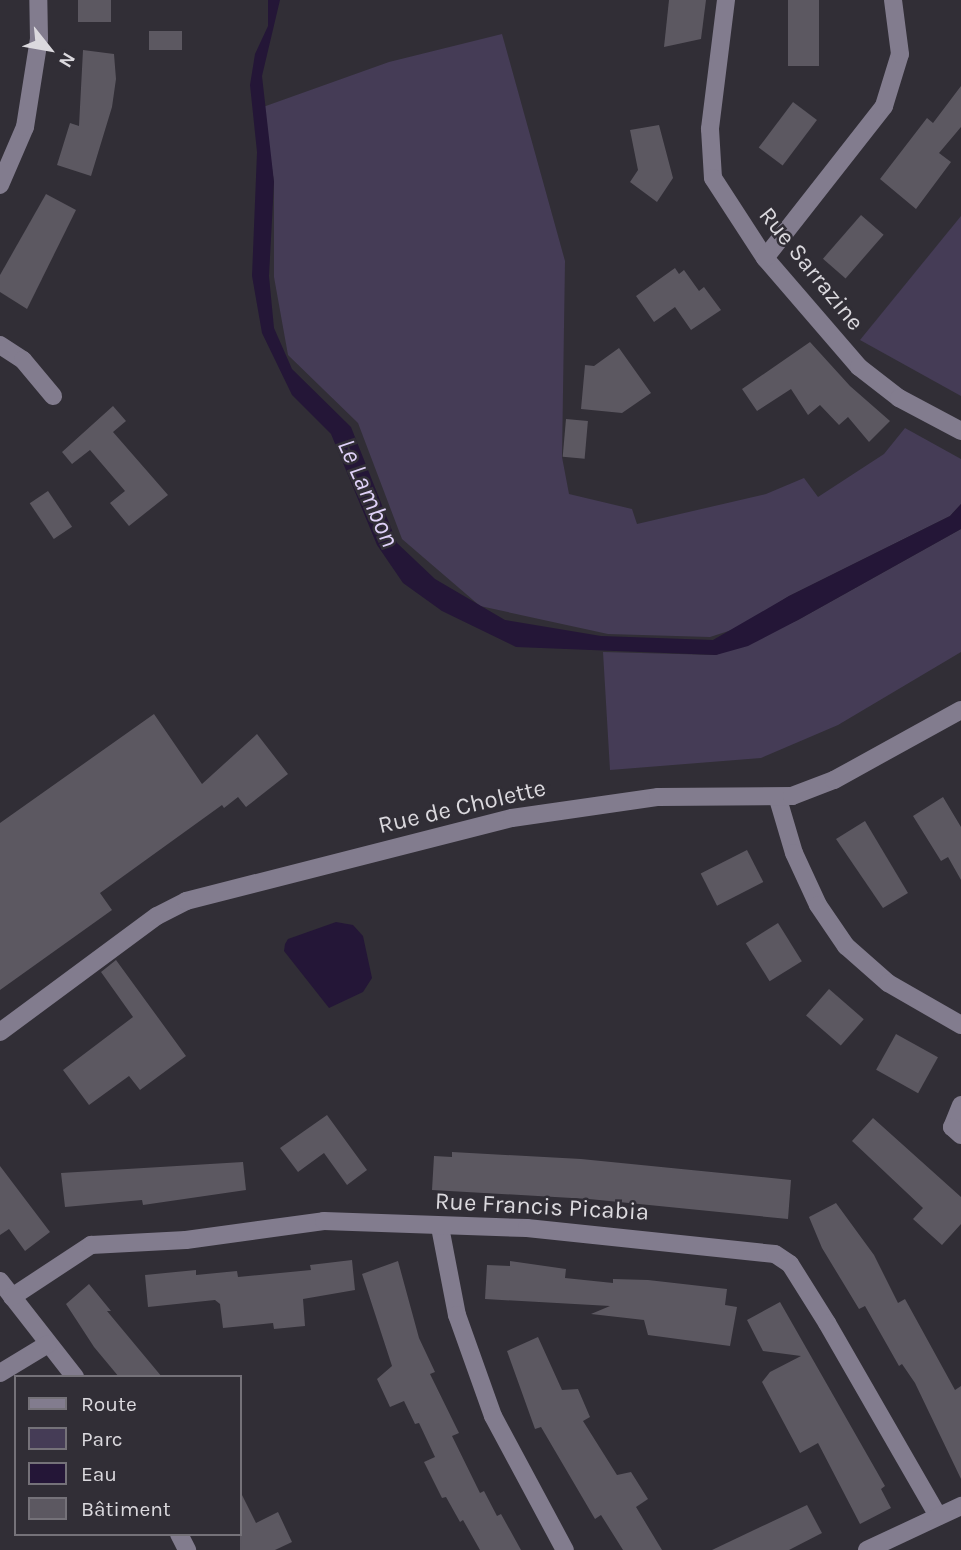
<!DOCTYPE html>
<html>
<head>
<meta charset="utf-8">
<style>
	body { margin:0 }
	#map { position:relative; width:961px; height:1550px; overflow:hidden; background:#312e36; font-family:Karla,sans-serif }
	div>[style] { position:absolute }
	.green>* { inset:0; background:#453c56 }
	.water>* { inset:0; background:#241637 }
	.building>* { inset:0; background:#5c5861; transform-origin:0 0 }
	.minor>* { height:18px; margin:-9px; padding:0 9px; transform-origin:9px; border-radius:9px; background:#827c8e }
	span { translate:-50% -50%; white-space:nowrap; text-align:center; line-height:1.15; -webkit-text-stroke:5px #312e36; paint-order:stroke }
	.street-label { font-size:24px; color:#dbd9de }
	.water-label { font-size:26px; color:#dfd1f8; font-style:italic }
	.legend { position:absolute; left:14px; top:1375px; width:228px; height:161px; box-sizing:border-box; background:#312e36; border:2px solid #757279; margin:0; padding:9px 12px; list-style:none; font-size:21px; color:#dbd9de }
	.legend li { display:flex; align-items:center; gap:14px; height:35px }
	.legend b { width:35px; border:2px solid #757279 }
	.north { position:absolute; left:14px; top:14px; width:70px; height:70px; -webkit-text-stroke:5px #312e36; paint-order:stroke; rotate:121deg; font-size:19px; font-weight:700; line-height:28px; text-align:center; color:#dbd9de }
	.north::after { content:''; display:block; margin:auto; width:24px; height:32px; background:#dbd9de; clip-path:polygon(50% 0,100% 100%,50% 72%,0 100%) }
</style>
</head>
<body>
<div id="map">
	<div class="green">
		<div style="clip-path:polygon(502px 34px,565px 261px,562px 457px,569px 494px,632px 509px,637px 524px,766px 494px,804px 478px,818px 497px,884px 454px,905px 428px,961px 459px,961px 504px,950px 516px,789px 596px,741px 627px,710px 637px,608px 634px,480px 606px,402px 539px,358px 423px,288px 355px,274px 277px,274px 182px,263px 107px,389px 62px)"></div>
		<div style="clip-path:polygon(961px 216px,961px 396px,860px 340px)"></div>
		<div style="clip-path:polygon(961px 529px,961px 652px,838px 725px,761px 758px,610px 770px,603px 652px,716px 655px,798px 620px)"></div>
	</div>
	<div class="water">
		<div style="clip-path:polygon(268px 0,280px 0,262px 76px,274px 182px,269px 276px,274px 328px,292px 369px,351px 427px,397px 543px,435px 579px,505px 620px,601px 636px,713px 640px,789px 596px,950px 516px,961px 504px,961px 529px,798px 620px,748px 646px,716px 655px,516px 647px,442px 611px,403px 583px,377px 545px,331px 434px,292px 395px,262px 333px,252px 276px,257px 152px,250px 85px,255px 54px,268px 26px)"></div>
		<div style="clip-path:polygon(336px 922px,353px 925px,363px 936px,372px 978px,363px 992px,329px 1008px,284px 951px,285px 944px,288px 939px)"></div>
	</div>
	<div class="building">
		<div style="left:78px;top:0;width:33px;height:22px"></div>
		<div style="clip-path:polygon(669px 0,706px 0,701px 39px,664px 47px)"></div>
		<div style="left:788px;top:0;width:31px;height:66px"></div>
		<div style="left:149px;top:31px;width:33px;height:19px"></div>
		<div style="clip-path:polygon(83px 50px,114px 54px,116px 79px,112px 107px,91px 176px,57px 165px,70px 123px,79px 126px)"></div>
		<div style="clip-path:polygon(961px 86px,961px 127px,939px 153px,951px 162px,916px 209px,880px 179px,927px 118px,933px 123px)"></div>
		<div style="left:793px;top:102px;width:30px;height:57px;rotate:37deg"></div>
		<div style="clip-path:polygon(659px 125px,673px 178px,657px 202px,630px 182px,638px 170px,630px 130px)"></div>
		<div style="clip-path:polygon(46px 194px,76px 210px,27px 309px,0 292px,0 275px)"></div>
		<div style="left:861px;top:215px;width:30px;height:58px;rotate:41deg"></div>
		<div style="clip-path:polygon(675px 268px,679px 274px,684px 270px,699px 291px,704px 287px,721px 310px,691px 330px,675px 307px,654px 322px,636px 296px)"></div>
		<div style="clip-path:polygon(810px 342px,850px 386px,890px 421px,869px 442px,848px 417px,839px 425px,820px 405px,808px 415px,791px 389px,757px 411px,742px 389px)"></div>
		<div style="clip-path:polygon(619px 348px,651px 393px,622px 413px,581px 409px,585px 365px,594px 366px)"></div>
		<div style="clip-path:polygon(113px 406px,126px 421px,113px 432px,168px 495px,129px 526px,110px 503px,125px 491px,90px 450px,72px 464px,62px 452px)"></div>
		<div style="left:566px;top:419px;width:22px;height:38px;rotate:5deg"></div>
		<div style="left:48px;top:491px;width:43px;height:22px;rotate:56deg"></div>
		<div style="clip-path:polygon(154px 714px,202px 784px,257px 734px,288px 774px,246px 807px,238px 797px,224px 808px,222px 805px,100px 893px,112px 910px,0 990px,0 823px)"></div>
		<div style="clip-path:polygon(943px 797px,961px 827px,961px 880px,948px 857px,941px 861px,913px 816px)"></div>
		<div style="clip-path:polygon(865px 821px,908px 893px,883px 908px,836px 839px)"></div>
		<div style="left:747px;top:850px;width:36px;height:52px;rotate:63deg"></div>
		<div style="left:778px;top:923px;width:45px;height:38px;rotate:58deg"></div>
		<div style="clip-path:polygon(116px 960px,186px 1056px,140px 1090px,129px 1076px,89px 1105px,63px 1070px,133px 1017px,101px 972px)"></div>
		<div style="left:829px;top:989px;width:46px;height:35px;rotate:41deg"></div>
		<div style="left:896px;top:1034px;width:48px;height:41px;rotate:29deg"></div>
		<div style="clip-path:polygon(327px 1115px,367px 1170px,347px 1185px,324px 1153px,298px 1172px,280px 1148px)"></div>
		<div style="clip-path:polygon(873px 1118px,961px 1197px,961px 1224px,942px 1245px,913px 1219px,923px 1208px,852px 1141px)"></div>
		<div style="clip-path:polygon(452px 1152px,581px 1159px,791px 1180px,788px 1219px,589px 1199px,432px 1190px,434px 1156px,452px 1157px)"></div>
		<div style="clip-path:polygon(243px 1162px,246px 1190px,143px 1205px,142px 1200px,65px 1207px,61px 1173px)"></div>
		<div style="clip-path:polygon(0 1166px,50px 1232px,25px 1251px,9px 1229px,0 1235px)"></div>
		<div style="clip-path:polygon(836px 1203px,874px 1255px,898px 1303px,905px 1299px,955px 1390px,961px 1386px,961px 1479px,915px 1383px,902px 1364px,899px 1366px,865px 1306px,859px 1309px,822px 1248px,809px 1217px)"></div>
		<div style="clip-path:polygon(352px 1260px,355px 1290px,303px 1299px,305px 1326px,274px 1329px,273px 1323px,223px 1328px,220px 1304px,215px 1300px,148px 1307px,145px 1275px,196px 1270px,196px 1275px,237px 1271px,238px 1277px,311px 1270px,310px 1265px)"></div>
		<div style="clip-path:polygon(398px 1261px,419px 1338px,435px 1372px,430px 1374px,459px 1433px,452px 1436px,480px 1493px,484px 1491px,497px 1516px,501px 1514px,521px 1550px,480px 1550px,463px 1520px,460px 1522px,446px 1497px,442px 1498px,424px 1462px,435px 1457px,419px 1423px,415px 1424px,404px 1401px,390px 1407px,377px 1379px,392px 1366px,362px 1274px)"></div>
		<div style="clip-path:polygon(510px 1261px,566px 1269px,565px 1278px,613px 1283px,613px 1279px,648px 1280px,727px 1289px,725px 1305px,737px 1307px,730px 1346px,648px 1335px,644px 1320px,591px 1314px,610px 1306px,485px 1299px,487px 1265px,510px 1266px)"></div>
		<div style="clip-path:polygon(89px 1284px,111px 1311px,107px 1311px,162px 1377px,119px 1377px,94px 1347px,66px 1304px)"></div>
		<div style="clip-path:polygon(780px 1302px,885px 1486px,881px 1489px,891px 1508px,860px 1524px,818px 1443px,800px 1453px,762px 1382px,770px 1372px,801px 1356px,763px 1351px,747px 1320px)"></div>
		<div style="clip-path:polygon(538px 1337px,562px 1390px,578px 1389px,590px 1417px,583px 1421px,617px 1475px,631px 1472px,648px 1499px,636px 1507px,662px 1550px,623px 1550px,601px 1515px,595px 1519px,541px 1427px,535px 1429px,507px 1351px)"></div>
		<div style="clip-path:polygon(240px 1491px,256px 1523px,278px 1512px,292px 1542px,275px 1550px,240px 1550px)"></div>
		<div style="clip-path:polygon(807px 1505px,822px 1533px,789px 1550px,712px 1550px)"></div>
	</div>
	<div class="minor">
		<div style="left:726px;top:0;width:130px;rotate:97.1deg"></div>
		<div style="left:710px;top:129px;width:49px;rotate:86.5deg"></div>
		<div style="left:713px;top:178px;width:95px;rotate:57deg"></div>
		<div style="left:765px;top:258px;width:144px;rotate:49.2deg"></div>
		<div style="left:859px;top:367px;width:51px;rotate:37.8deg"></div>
		<div style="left:899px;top:398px;width:70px;rotate:28deg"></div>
		<div style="left:0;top:185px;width:63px;rotate:-66.7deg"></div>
		<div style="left:25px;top:127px;width:89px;rotate:-81deg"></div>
		<div style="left:39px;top:39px;width:39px;rotate:-91deg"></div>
		<div style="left:765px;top:258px;width:193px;rotate:-51.9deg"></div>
		<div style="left:884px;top:106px;width:54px;rotate:-72.9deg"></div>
		<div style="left:900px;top:54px;width:54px;rotate:-97.4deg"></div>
		<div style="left:0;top:345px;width:27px;rotate:33deg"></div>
		<div style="left:23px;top:360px;width:47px;rotate:50.2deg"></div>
		<div style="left:778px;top:799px;width:56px;rotate:73.5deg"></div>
		<div style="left:794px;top:853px;width:57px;rotate:65.2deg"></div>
		<div style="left:818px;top:905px;width:50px;rotate:55.7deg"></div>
		<div style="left:846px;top:946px;width:56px;rotate:41.4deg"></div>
		<div style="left:888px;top:983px;width:84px;rotate:29.9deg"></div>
		<div style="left:0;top:1032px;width:195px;rotate:-36.5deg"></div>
		<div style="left:157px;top:916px;width:33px;rotate:-27deg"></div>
		<div style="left:186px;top:901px;width:336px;rotate:-14.3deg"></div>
		<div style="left:512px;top:818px;width:148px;rotate:-8.2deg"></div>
		<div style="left:658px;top:797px;width:134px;rotate:-0.4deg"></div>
		<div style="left:792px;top:796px;width:45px;rotate:-20.9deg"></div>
		<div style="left:834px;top:780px;width:145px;rotate:-28.9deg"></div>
		<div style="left:961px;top:1105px;width:24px;rotate:112deg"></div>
		<div style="left:952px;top:1127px;width:12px;rotate:42deg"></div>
		<div style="left:440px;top:1227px;width:90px;rotate:79.1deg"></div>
		<div style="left:457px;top:1315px;width:107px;rotate:70.4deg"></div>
		<div style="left:493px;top:1416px;width:152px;rotate:61.8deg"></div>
		<div style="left:0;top:1281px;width:122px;rotate:52deg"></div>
		<div style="left:12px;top:1297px;width:95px;rotate:-33.4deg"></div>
		<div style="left:91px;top:1245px;width:95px;rotate:-3deg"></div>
		<div style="left:186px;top:1240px;width:139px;rotate:-7.8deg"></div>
		<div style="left:324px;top:1221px;width:203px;rotate:2deg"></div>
		<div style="left:527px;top:1228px;width:249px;rotate:6deg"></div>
		<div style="left:775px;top:1254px;width:18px;rotate:34deg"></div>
		<div style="left:790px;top:1264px;width:70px;rotate:57.9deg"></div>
		<div style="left:827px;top:1323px;width:223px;rotate:60.1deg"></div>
		<div style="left:0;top:1373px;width:56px;rotate:-31.1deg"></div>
		<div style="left:179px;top:1534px;width:18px;rotate:63deg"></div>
		<div style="left:867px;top:1550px;width:104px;rotate:-25.1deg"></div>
	</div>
	<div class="street-label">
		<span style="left:811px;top:269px;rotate:51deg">Rue Sarrazine</span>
		<span style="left:462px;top:807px;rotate:-13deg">Rue de Cholette</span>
		<span style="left:542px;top:1207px;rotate:3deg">Rue Francis Picabia</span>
	</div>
	<div class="water-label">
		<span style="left:368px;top:493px;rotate:66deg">Le Lambon</span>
	</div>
	<ul class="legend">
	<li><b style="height:9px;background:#827c8e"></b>Route</li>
	<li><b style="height:19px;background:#453c56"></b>Parc</li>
	<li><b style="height:19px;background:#241637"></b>Eau</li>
	<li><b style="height:19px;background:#5c5861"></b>Bâtiment</li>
	</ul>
	<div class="north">N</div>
</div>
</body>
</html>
